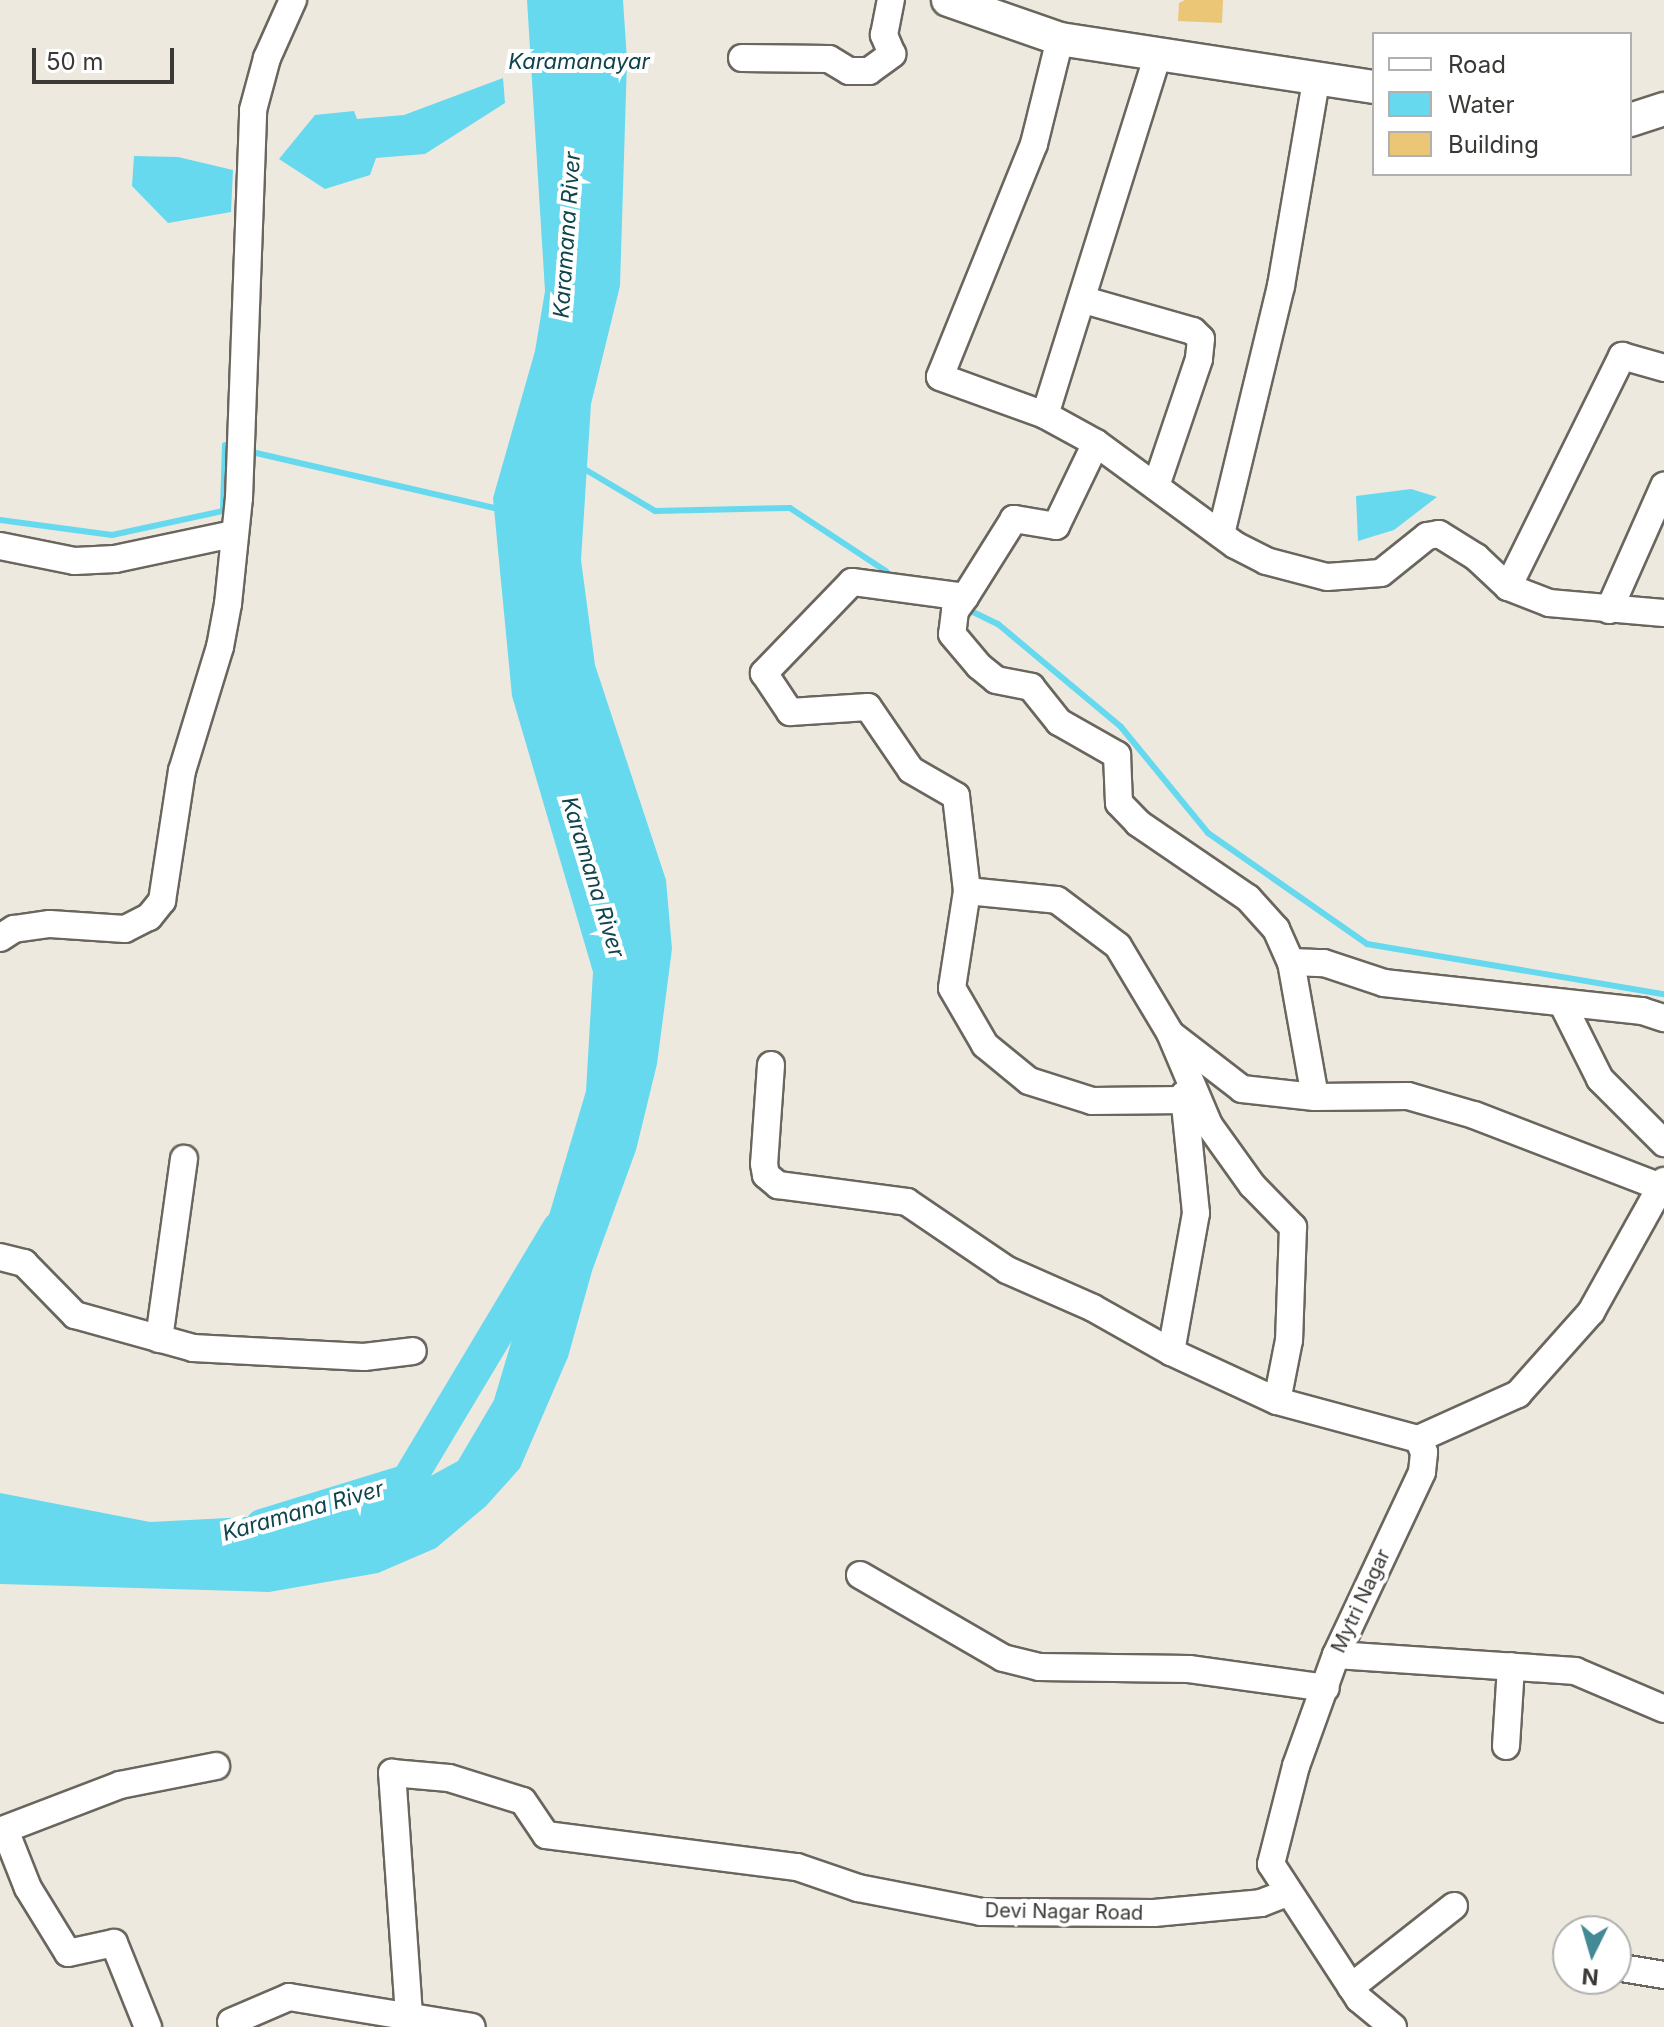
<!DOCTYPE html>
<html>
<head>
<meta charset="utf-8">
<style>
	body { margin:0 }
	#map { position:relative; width:1664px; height:2027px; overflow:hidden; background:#ede9df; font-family:Inter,sans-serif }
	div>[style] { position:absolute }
	.water>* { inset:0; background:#66d9ee }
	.stream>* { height:6px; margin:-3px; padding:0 3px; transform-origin:3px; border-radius:3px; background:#66d9ee }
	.river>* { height:34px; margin:-17px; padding:0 17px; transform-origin:17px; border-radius:17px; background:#66d9ee }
	.building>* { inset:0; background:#ecc677 }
	.roads { filter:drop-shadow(2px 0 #6a665e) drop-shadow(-2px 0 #6a665e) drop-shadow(0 2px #6a665e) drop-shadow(0 -2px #6a665e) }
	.minor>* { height:26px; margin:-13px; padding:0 13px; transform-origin:13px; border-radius:13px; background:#fff }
	.major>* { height:32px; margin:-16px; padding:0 16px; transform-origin:16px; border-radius:16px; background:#fff }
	span { translate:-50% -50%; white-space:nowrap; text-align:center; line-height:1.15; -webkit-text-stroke:8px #fff; paint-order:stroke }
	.street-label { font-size:20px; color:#3b3936 }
	.water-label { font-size:22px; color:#0f444d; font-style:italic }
	.legend { position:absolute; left:1372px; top:32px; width:260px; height:144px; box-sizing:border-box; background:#fff; border:2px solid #b1b0af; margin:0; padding:10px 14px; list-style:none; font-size:24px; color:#3b3936 }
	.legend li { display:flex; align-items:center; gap:16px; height:40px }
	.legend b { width:40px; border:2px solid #b1b0af }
	.north { position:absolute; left:1552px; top:1915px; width:80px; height:80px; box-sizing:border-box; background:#fff; border:2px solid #b1b0af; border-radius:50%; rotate:185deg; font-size:22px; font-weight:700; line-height:32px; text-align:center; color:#3b3936 }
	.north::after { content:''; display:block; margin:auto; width:28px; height:36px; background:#448996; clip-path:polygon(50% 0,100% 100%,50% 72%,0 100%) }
	.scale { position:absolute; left:32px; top:48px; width:142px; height:36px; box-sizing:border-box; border:4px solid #3b3936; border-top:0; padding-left:10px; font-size:24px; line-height:28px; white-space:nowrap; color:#3b3936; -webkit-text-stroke:6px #fff; paint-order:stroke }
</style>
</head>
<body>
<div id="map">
	<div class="water">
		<div style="clip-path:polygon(527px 0,623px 0,627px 60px,620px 286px,591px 404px,581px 560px,595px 665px,666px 880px,672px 949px,657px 1064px,636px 1150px,592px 1271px,568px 1357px,520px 1468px,486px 1506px,436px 1548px,378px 1573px,269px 1592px,0 1584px,0 1493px,150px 1522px,288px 1515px,383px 1502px,458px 1461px,494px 1400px,586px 1091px,593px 972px,512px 696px,493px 498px,535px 351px,545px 291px)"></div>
		<div style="clip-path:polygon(503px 78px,505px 103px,425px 154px,376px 158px,370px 175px,325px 189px,279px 159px,315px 115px,354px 111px,357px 119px,404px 115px)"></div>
		<div style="clip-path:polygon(134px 156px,178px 157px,233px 170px,231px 212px,168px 223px,132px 186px)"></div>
		<div style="clip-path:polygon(1411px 489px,1437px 497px,1394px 530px,1358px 541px,1356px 496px)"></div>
	</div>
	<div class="stream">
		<div style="left:256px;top:453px;width:249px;rotate:13deg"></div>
		<div style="left:581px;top:467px;width:86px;rotate:30.7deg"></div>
		<div style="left:655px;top:511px;width:135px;rotate:-1.3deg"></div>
		<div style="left:790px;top:508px;width:115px;rotate:33.3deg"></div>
		<div style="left:0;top:520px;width:113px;rotate:7.6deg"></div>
		<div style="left:112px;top:535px;width:114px;rotate:-12.2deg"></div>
		<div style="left:223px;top:511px;width:66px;rotate:-88.3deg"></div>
		<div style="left:973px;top:612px;width:28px;rotate:26deg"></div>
		<div style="left:998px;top:624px;width:160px;rotate:39.9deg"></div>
		<div style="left:1121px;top:727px;width:137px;rotate:50.6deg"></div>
		<div style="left:1208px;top:833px;width:194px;rotate:34.9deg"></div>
		<div style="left:1367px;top:944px;width:301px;rotate:9.6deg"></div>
	</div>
	<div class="river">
		<div style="left:262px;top:1526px;width:153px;rotate:-17.1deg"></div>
		<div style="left:408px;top:1481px;width:294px;rotate:-59.1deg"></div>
	</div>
	<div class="building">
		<div style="clip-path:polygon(1223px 0,1222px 23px,1178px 21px,1179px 3px,1185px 0)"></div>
	</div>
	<div class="roads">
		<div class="minor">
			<div style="left:1060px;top:39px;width:108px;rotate:103.9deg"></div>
			<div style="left:1034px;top:144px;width:251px;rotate:112deg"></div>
			<div style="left:940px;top:377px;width:112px;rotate:19.9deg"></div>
			<div style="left:1045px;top:415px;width:58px;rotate:28.8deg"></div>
			<div style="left:1096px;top:443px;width:172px;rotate:36.3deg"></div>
			<div style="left:1235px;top:545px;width:35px;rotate:27deg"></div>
			<div style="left:1266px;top:561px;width:63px;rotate:14.7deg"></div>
			<div style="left:1327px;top:577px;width:54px;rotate:-4.2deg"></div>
			<div style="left:1381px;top:573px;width:59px;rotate:-38.8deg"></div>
			<div style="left:1427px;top:536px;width:12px;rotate:-9deg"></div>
			<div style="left:1439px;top:534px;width:44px;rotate:31.9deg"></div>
			<div style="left:1476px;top:557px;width:44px;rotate:43.2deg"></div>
			<div style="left:1508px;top:587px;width:44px;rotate:21.3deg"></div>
			<div style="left:1549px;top:603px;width:115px;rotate:5deg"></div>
			<div style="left:742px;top:58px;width:87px;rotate:0.7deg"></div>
			<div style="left:829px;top:59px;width:23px;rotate:31deg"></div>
			<div style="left:849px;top:71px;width:20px"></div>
			<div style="left:869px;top:71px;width:29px;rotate:-36deg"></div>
			<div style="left:892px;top:54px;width:21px;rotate:-113deg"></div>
			<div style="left:884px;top:35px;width:36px;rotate:-79deg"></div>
			<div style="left:1084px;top:300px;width:113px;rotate:15.9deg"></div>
			<div style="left:1193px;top:331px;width:11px;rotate:45deg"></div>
			<div style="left:1201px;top:339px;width:20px;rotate:96deg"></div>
			<div style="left:1199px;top:359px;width:131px;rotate:108.7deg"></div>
			<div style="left:1045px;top:415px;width:377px;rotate:-72.6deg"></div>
			<div style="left:1096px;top:443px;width:92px;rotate:115.7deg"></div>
			<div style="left:1056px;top:526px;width:43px;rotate:-170.5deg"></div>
			<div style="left:1014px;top:519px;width:92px;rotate:122.1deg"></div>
			<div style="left:965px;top:597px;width:114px;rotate:-172.4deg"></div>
			<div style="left:852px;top:582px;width:127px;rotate:134deg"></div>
			<div style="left:764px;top:673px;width:47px;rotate:56.3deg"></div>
			<div style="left:790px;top:712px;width:78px;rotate:-3.7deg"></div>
			<div style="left:868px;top:707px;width:76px;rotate:55.7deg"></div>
			<div style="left:911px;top:770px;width:52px;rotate:30deg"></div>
			<div style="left:956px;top:796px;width:96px;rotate:83.4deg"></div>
			<div style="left:967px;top:891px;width:90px;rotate:5.7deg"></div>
			<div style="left:1057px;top:900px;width:76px;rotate:37deg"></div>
			<div style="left:1118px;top:946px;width:101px;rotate:59.1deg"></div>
			<div style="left:1170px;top:1033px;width:100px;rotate:67deg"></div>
			<div style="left:1209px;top:1125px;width:74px;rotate:54.4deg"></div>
			<div style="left:1252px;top:1185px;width:59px;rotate:45.7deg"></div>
			<div style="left:1293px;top:1227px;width:113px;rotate:92deg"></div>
			<div style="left:1289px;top:1340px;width:62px;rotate:101.1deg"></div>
			<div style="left:1221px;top:534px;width:255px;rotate:-76.4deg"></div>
			<div style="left:1281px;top:286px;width:213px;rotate:-80.3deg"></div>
			<div style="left:0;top:546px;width:76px;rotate:11.3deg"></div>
			<div style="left:75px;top:561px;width:40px;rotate:-2.9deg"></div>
			<div style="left:115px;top:559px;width:121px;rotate:-12deg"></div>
			<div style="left:1508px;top:587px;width:258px;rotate:-63.7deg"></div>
			<div style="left:1622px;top:356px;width:44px;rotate:15.9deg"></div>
			<div style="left:965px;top:597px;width:17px;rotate:126deg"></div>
			<div style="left:955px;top:611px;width:23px;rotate:97deg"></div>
			<div style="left:952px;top:634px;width:42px;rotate:49.8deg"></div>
			<div style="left:979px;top:666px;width:22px;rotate:39deg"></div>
			<div style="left:996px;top:680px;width:36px;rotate:11deg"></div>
			<div style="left:1031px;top:687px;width:45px;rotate:51.3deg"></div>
			<div style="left:1059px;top:722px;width:67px;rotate:29.6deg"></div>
			<div style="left:1117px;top:755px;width:48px;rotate:87.6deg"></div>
			<div style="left:1119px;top:803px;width:28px;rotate:46deg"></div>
			<div style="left:1138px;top:823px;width:133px;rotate:34.3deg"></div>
			<div style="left:1248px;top:898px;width:42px;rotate:47.9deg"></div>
			<div style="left:1276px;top:929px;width:36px;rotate:66deg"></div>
			<div style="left:1291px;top:962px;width:137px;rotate:79.9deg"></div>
			<div style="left:1609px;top:610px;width:136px;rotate:-66.1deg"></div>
			<div style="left:967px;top:891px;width:98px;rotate:98.8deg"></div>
			<div style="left:952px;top:988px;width:66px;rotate:59.9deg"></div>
			<div style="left:985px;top:1045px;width:57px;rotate:39.3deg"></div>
			<div style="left:1029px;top:1081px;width:66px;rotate:17.6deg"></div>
			<div style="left:1092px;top:1101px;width:93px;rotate:-0.6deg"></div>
			<div style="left:0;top:938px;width:17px;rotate:-33deg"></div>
			<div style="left:14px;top:929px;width:36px;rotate:-8deg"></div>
			<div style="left:50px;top:924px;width:75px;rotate:3.8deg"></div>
			<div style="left:125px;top:929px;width:27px;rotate:-27deg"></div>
			<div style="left:149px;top:917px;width:21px;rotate:-51deg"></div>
			<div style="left:162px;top:901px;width:132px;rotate:-81.3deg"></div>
			<div style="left:182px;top:771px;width:130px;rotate:-73deg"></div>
			<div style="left:220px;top:647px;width:44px;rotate:-79.5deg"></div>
			<div style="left:228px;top:604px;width:107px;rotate:-84.1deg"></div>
			<div style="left:239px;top:498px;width:388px;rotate:-87.9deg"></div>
			<div style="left:253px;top:110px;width:54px;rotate:-74.9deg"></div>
			<div style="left:267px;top:58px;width:64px;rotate:-65.9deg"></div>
			<div style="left:1291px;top:962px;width:33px;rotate:2deg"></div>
			<div style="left:1324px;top:963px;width:63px;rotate:18.4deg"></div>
			<div style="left:1384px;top:983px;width:260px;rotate:6.2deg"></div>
			<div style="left:1642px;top:1011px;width:23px;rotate:18deg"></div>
			<div style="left:1562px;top:1003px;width:85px;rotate:63.4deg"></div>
			<div style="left:1600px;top:1079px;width:91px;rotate:45deg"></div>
			<div style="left:1172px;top:1035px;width:88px;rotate:37.6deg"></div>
			<div style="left:1242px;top:1089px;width:73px;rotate:6.3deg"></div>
			<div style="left:1315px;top:1097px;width:93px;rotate:-0.6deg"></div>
			<div style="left:1408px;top:1096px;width:69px;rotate:16.1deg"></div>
			<div style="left:1474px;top:1115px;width:197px;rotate:21.1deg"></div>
			<div style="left:771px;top:1065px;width:99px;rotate:94deg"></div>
			<div style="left:764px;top:1164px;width:11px;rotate:80deg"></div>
			<div style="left:766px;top:1175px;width:16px;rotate:40deg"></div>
			<div style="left:778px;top:1185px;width:130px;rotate:7.5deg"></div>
			<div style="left:907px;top:1202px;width:121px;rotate:34.2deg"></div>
			<div style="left:1007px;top:1270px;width:94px;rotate:23.8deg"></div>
			<div style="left:1093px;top:1308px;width:90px;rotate:29.4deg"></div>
			<div style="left:1171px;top:1352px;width:117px;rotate:24.8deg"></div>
			<div style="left:1277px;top:1401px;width:146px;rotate:15.1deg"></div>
			<div style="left:1418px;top:1439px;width:110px;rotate:-24.2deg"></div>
			<div style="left:1518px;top:1394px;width:110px;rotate:-48.3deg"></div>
			<div style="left:1591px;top:1312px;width:150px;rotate:-60.9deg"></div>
			<div style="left:0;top:1257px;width:25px;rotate:14deg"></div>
			<div style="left:24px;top:1263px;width:73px;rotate:45.6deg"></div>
			<div style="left:75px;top:1315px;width:123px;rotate:15.6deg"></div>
			<div style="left:193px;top:1348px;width:171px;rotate:3deg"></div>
			<div style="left:364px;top:1357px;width:49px;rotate:-7deg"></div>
			<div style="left:159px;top:1339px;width:182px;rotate:-82.1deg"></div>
			<div style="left:1171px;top:1352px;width:141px;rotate:-79.8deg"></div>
			<div style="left:1196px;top:1213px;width:119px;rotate:-95.8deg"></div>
			<div style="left:860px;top:1575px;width:165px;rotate:30.1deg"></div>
			<div style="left:1003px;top:1658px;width:37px;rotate:14deg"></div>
			<div style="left:1039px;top:1667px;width:150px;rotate:0.8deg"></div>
			<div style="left:1189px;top:1669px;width:138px;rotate:7.9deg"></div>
			<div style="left:1336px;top:1655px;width:240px;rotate:3.8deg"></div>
			<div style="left:1575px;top:1671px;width:97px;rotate:23.1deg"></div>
			<div style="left:1506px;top:1746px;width:80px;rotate:-86.4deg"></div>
			<div style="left:5px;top:1830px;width:62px;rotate:68.4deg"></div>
			<div style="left:28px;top:1888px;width:76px;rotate:58.4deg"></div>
			<div style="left:68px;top:1953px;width:47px;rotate:-12.3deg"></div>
			<div style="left:114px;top:1943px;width:91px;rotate:68deg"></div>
			<div style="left:0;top:1831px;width:129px;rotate:-21deg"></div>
			<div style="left:120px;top:1785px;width:98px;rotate:-11.2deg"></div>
			<div style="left:1616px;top:1967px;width:49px;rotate:9.5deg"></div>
			<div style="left:1351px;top:1987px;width:131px;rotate:-38.2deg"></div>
			<div style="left:409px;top:2015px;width:243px;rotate:-94deg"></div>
			<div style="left:392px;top:1773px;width:57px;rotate:5deg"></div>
			<div style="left:449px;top:1778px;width:77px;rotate:17.3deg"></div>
			<div style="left:523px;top:1801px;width:41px;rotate:55.9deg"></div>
			<div style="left:546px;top:1835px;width:253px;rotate:7.3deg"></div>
			<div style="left:797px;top:1867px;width:65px;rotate:19deg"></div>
			<div style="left:858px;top:1888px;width:125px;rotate:11deg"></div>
			<div style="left:981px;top:1912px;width:173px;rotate:0.3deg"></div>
			<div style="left:1154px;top:1913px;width:107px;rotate:-5.3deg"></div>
			<div style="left:1261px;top:1903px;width:28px;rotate:-21deg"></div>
			<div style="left:231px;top:2022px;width:63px;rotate:-23.3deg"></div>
			<div style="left:289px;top:1997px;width:185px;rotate:9.3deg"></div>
			<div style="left:1393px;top:2027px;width:44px;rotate:-140.5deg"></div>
			<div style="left:1359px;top:1999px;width:161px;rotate:-123.1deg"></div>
			<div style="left:1271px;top:1864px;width:101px;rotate:-75.7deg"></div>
			<div style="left:1296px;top:1766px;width:118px;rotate:-70.2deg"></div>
			<div style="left:1336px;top:1655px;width:202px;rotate:-64.8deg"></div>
			<div style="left:1422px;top:1472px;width:20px;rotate:-84deg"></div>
			<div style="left:1424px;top:1452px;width:14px;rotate:-115deg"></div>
		</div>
		<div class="major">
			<div style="left:948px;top:0;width:119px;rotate:19.2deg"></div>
			<div style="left:1060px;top:39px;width:318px;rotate:8.7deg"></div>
			<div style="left:1630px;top:120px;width:36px;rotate:-18deg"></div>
		</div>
	</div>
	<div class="street-label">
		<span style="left:1361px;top:1601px;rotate:-65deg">Mytri Nagar</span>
		<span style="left:1064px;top:1912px;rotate:1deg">Devi Nagar Road</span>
	</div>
	<div class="water-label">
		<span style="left:579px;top:62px">Karamanayar</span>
		<span style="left:567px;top:235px;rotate:-86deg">Karamana River</span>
		<span style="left:593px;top:877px;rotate:73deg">Karamana River</span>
		<span style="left:303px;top:1511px;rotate:-16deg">Karamana River</span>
	</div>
	<ul class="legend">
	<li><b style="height:10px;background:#fff"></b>Road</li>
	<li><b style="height:22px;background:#66d9ee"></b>Water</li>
	<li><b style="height:22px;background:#ecc677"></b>Building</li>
	</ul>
	<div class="north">N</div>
	<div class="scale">50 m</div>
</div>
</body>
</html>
